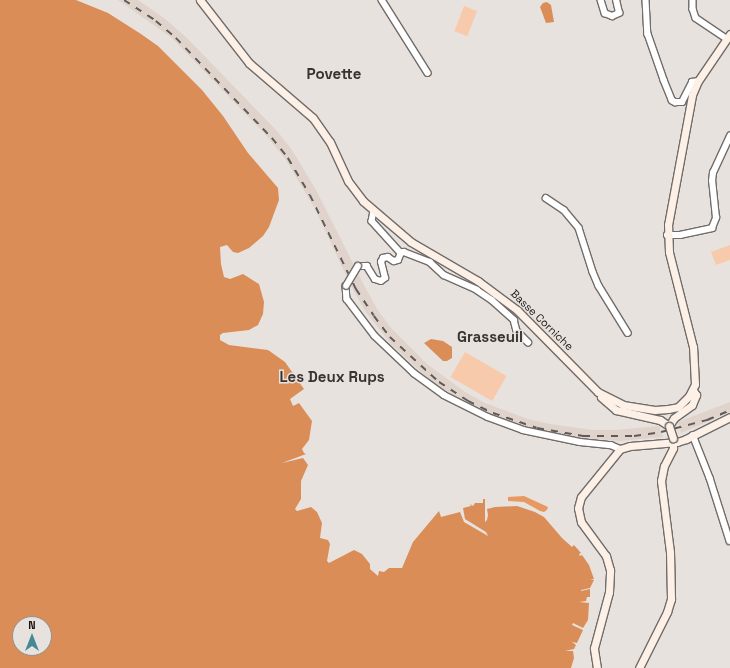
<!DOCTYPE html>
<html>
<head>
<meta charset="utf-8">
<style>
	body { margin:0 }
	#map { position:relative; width:730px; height:668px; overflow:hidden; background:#e8e2de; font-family:"Space Grotesk",sans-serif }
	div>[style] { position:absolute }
	.built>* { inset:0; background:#e0d3cb }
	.green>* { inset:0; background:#f8caac; transform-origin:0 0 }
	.forest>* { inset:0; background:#e79961 }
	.water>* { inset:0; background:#da8d56 }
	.roads { filter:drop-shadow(1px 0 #716c69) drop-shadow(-1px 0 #716c69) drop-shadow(0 1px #716c69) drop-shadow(0 -1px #716c69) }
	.street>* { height:5.5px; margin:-2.75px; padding:0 2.75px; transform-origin:2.75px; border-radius:2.75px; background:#fff }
	.secondary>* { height:7px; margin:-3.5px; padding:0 3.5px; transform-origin:3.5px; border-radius:3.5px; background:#fdf0e7 }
	.rail>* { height:1.5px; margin-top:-0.75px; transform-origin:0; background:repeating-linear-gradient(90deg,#5f5b59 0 7px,transparent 0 14px) }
	.bridges { filter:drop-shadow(1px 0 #716c69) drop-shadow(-1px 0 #716c69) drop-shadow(0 1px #716c69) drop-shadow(0 -1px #716c69) }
	.street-bridge>* { height:5.5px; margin:-2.75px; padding:0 2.75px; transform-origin:2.75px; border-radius:2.75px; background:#fff }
	.secondary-bridge>* { height:7px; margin:-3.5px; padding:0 3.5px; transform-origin:3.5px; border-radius:3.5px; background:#fdf0e7 }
	span { translate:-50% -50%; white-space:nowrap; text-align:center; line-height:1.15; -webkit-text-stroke:3px #e8e2de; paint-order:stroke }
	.street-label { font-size:11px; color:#171514 }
	.district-label { font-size:15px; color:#383330; font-weight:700 }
	.north { position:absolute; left:12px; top:616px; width:40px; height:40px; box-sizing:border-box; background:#e8e2de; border:1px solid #94908d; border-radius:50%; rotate:0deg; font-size:11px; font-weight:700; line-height:16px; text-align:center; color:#171514 }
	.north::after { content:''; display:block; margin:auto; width:14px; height:18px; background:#458998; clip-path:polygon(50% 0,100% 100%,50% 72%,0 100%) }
</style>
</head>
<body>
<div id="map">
	<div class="built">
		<div style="clip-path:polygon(118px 0,138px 0,164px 18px,186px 37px,278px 132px,292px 150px,315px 188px,365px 287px,377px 309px,392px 329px,427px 364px,465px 392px,485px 403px,528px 419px,550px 424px,593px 430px,616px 430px,659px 426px,663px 437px,620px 441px,562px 436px,539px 431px,492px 416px,471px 406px,437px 385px,421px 372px,391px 344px,365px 311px,351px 286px,315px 209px,286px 160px,265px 134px,172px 38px)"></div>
		<div style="clip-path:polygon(730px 402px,730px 412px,681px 433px,678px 422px)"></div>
	</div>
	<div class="green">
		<div style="left:464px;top:6px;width:14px;height:27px;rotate:21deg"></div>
		<div style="clip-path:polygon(730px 245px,730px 260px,716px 265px,711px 252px)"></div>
		<div style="left:465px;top:352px;width:48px;height:29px;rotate:30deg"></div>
	</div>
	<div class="forest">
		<div style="clip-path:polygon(524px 496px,548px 507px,547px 510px,544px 512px,540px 511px,524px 502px,508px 501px,508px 497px)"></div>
	</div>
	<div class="water">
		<div style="clip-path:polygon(evenodd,0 0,76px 0,108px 13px,141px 34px,158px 46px,202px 90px,223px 116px,248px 153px,278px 188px,279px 200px,269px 227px,263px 236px,249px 248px,238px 253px,233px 252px,227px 245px,220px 247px,221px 264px,224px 277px,230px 279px,243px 274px,259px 284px,264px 302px,263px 314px,258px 325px,249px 330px,223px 333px,220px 335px,220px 340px,229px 345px,268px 350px,285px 362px,304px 389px,290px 399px,293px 406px,299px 403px,312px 421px,309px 440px,302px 449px,304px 453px,306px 454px,282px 463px,303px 458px,308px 465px,301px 481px,301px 499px,295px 509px,297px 511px,311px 507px,317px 512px,322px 523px,320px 538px,328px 540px,330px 544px,327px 561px,329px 563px,354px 550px,362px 554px,370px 564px,370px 569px,378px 576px,379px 571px,384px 572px,389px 568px,402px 568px,413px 542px,439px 511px,441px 517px,460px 512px,464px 522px,488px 536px,486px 532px,465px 519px,463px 508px,471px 506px,470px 504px,473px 506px,475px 503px,483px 503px,483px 499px,485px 499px,485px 522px,487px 520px,488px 515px,487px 509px,495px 507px,517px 506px,535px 512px,544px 517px,562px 538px,572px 547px,574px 545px,581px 553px,579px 554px,580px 556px,582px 555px,589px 565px,594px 579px,590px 579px,594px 580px,590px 588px,581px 590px,581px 591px,590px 589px,590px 597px,587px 597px,586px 601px,579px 602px,589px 603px,588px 620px,583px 628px,573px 623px,572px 625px,583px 630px,577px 643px,572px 642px,576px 645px,574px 649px,565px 651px,573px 651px,574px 658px,571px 668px,0 668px,0 0,20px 624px,44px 624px,44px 648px,20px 648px,20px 624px)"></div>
		<div style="clip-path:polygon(547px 2px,551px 5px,554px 22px,546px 23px,540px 7px,543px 3px)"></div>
		<div style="clip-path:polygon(431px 339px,443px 341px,452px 347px,452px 358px,447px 361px,443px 361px,424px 343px)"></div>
	</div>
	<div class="roads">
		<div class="street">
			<div style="left:382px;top:0;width:86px;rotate:57.8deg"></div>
			<div style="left:601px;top:0;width:14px;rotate:73deg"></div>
			<div style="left:605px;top:13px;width:8px;rotate:23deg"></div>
			<div style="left:612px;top:16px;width:8px;rotate:-23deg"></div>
			<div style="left:619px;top:13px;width:13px;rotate:-103deg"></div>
			<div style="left:646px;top:0;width:34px;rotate:87deg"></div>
			<div style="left:648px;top:34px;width:49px;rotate:70.8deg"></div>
			<div style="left:664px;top:80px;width:22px;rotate:68deg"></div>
			<div style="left:672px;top:100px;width:4px;rotate:34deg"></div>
			<div style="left:675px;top:102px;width:7px"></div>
			<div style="left:682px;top:102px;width:22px;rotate:-63deg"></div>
			<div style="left:692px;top:82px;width:6px;rotate:-9deg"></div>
			<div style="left:693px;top:0;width:9px;rotate:90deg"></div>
			<div style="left:693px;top:9px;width:9px;rotate:72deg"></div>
			<div style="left:696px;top:18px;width:36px;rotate:34deg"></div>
			<div style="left:546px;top:198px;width:22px;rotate:34deg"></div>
			<div style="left:564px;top:210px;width:23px;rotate:50deg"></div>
			<div style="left:579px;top:228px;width:46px;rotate:72.3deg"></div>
			<div style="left:593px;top:272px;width:15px;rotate:67deg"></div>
			<div style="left:599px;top:286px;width:55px;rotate:58.3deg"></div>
			<div style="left:374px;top:211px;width:10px;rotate:101deg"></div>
			<div style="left:372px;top:221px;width:43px;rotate:47.8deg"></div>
			<div style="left:401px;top:253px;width:3px;rotate:-18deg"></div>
			<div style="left:404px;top:252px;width:28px;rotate:21deg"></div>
			<div style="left:430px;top:262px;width:19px;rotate:43deg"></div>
			<div style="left:444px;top:275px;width:36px;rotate:24deg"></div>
			<div style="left:477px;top:290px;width:18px;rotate:34deg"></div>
			<div style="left:492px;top:300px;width:30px;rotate:42deg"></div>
			<div style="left:514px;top:320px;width:11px;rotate:75deg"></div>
			<div style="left:517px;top:331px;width:16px;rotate:45deg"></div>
			<div style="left:667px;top:235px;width:13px"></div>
			<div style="left:680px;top:235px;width:33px;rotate:-12deg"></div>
			<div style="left:712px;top:228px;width:11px;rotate:-68deg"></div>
			<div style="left:716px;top:218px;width:37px;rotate:-96deg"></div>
			<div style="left:712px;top:181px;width:8px;rotate:-83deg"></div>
			<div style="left:713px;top:173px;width:41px;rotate:-65.3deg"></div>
			<div style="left:358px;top:266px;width:9px"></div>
			<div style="left:367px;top:266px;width:15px;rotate:58deg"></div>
			<div style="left:375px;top:279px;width:6px;rotate:18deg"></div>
			<div style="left:381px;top:281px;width:5px;rotate:-37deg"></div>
			<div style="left:385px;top:278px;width:16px;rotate:-104deg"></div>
			<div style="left:381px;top:262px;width:4px;rotate:-63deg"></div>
			<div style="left:383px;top:258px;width:5px;rotate:-11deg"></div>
			<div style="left:388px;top:257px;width:7px;rotate:34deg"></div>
			<div style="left:394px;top:261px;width:4px;rotate:-14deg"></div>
			<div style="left:398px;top:260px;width:8px;rotate:-67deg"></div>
			<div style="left:346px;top:286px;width:13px;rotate:86deg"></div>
			<div style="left:347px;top:299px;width:46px;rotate:52.9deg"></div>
			<div style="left:375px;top:336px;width:54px;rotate:43.5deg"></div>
			<div style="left:414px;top:373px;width:37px;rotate:36deg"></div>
			<div style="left:444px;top:395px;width:49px;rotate:26.6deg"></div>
			<div style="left:488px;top:417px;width:37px;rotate:20deg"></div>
			<div style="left:523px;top:430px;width:58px;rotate:11.9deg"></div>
			<div style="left:580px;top:442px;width:31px;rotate:6deg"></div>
			<div style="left:611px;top:445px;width:10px;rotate:24deg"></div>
			<div style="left:693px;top:435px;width:46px;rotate:68.4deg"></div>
			<div style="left:710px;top:478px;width:66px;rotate:72.4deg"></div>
		</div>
		<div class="secondary">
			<div style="left:200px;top:0;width:80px;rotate:52.1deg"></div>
			<div style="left:249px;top:63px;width:84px;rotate:40.7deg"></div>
			<div style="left:313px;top:118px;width:29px;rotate:55deg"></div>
			<div style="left:330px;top:142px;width:43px;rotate:65.2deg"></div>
			<div style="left:348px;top:181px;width:25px;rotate:53deg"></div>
			<div style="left:363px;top:201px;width:63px;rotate:40.5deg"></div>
			<div style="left:411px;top:242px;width:78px;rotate:30.2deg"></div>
			<div style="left:478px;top:281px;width:49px;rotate:36.6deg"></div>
			<div style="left:517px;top:310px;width:115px;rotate:45.4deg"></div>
			<div style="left:598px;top:392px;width:28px;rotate:27deg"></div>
			<div style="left:623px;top:405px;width:32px;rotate:9deg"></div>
			<div style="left:655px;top:410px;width:13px;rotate:-4deg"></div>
			<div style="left:668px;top:409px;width:10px;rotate:-11deg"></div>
			<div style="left:678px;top:407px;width:16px;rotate:-45deg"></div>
			<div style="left:689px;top:396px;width:13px;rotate:-63deg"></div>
			<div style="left:695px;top:384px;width:37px;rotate:-93deg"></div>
			<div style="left:693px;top:347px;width:98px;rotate:-104.2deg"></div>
			<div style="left:669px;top:252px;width:27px;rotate:-92deg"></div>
			<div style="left:668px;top:225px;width:132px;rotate:-79.5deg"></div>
			<div style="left:692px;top:95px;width:15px;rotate:-67deg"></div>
			<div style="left:698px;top:81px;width:57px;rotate:-55.8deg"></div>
			<div style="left:601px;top:397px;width:20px;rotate:41deg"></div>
			<div style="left:616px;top:410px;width:45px;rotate:12.8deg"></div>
			<div style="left:660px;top:420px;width:11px;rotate:34deg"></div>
			<div style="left:669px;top:426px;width:9px;rotate:-58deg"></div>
			<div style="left:674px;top:418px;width:22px;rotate:-36deg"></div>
			<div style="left:692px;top:405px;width:11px;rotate:-68deg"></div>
			<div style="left:696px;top:395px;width:6px;rotate:-121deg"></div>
			<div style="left:597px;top:668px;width:20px;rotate:-99deg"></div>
			<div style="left:594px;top:648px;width:58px;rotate:-75deg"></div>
			<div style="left:609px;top:592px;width:22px;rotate:-87deg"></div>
			<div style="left:610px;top:570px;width:15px;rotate:-106deg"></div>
			<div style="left:606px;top:556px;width:42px;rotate:-126.3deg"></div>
			<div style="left:581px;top:522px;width:14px;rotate:-102deg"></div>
			<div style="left:578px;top:508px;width:11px;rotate:-75deg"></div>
			<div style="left:581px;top:497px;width:62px;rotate:-50.9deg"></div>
			<div style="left:620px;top:449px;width:10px;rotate:-17deg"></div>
			<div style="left:630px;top:446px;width:47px;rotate:-4.9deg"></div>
			<div style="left:677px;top:442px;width:9px;rotate:-18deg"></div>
			<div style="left:686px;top:439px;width:49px;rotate:-26.6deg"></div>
			<div style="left:639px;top:668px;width:63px;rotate:-63.4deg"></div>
			<div style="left:667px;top:612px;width:14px;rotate:-73deg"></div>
			<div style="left:671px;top:599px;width:47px;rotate:-91.2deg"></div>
			<div style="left:670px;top:552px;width:72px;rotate:-97.2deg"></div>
			<div style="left:661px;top:481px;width:15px;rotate:-79deg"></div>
			<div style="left:664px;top:466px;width:20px;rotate:-63deg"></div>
			<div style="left:673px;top:448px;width:9px;rotate:-90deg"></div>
		</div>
	</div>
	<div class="rail">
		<div style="left:124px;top:0;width:38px;rotate:33deg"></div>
		<div style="left:156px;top:21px;width:26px;rotate:40deg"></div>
		<div style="left:176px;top:38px;width:139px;rotate:46.2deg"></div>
		<div style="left:272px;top:138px;width:26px;rotate:51deg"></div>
		<div style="left:288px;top:158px;width:43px;rotate:59.3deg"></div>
		<div style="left:310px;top:195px;width:105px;rotate:63.9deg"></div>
		<div style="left:356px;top:289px;width:32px;rotate:56deg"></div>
		<div style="left:374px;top:316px;width:26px;rotate:53deg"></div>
		<div style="left:390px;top:337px;width:67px;rotate:42.6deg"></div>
		<div style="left:439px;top:382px;width:35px;rotate:33deg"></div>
		<div style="left:468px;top:401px;width:28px;rotate:26deg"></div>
		<div style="left:493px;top:413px;width:46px;rotate:18.8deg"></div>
		<div style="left:537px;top:428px;width:47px;rotate:9.9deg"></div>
		<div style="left:583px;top:436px;width:51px"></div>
		<div style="left:634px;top:436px;width:27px;rotate:-8deg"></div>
		<div style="left:661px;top:432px;width:48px;rotate:-14.6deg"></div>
		<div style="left:707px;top:420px;width:25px;rotate:-23deg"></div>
	</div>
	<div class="bridges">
		<div class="street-bridge">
			<div style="left:346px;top:286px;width:23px;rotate:-59deg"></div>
		</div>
		<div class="secondary-bridge">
			<div style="left:669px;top:426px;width:13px;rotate:72deg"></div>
		</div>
	</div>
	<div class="street-label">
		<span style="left:542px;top:320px;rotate:44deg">Basse Corniche</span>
	</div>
	<div class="district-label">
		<span style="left:334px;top:74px">Povette</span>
		<span style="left:490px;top:337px">Grasseuil</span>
		<span style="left:332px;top:377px">Les Deux Rups</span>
	</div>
	<div class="north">N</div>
</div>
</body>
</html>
